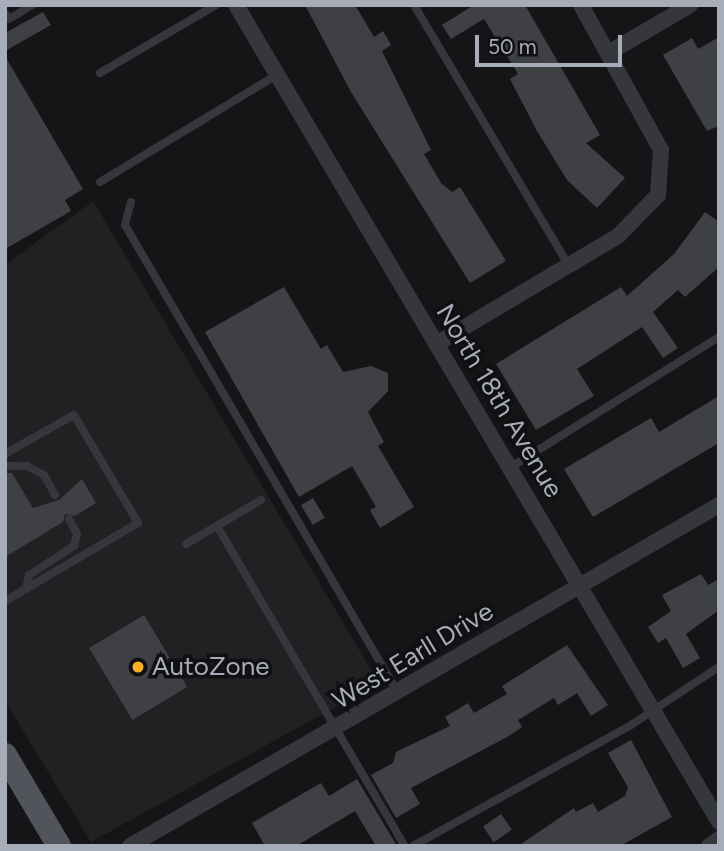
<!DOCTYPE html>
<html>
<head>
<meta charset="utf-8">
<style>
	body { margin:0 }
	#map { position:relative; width:724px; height:851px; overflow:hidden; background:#151517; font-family:Figtree,sans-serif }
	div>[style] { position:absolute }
	.built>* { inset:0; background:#212124 }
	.building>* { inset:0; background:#3f4044; transform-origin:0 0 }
	.service>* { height:8px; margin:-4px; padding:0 4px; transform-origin:4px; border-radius:4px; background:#36373c }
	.minor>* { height:16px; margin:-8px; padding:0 8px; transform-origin:8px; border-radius:8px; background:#36373c }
	.primary>* { height:24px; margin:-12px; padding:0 12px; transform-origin:12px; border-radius:12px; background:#51545b }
	.dots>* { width:19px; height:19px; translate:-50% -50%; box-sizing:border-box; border:4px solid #101012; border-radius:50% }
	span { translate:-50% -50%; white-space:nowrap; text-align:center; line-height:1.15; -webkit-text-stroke:7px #101012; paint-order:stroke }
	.street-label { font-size:26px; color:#a6acb8 }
	.poi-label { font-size:26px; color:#a6acb8 }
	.left { translate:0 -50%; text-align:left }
	.frame { position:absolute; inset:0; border:7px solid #a6acb8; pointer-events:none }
	.scale { position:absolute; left:475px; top:35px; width:147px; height:32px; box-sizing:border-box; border:4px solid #a6acb8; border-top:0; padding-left:9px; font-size:21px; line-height:24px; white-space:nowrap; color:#a6acb8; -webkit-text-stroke:5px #101012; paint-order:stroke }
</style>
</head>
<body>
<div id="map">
	<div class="built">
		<div style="clip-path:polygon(93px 201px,379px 683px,91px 842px,5px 701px,5px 265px)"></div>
	</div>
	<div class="building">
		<div style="clip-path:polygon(305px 5px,355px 5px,374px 37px,383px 31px,391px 45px,382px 51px,431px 150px,424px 154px,441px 183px,452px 192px,460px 187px,506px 261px,470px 283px,351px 92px)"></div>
		<div style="clip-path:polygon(474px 5px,525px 5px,600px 135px,586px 143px,625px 178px,597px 208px,567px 180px,537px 131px,510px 79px,518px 74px,484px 19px,451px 39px,442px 25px)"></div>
		<div style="clip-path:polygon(43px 12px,51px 25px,5px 51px,5px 33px)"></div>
		<div style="clip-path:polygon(719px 37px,719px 126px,707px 131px,663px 55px,692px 38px,698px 49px)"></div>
		<div style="clip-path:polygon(5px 56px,83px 189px,65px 200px,71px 211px,5px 249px)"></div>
		<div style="clip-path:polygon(705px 212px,719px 222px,719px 267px,685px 297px,678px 290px,653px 312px,678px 348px,663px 358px,642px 327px,577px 369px,594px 396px,536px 430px,496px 364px,621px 287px,627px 296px,674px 254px)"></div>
		<div style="clip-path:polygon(284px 287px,321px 349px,327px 345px,343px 372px,371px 366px,388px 373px,388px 391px,368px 412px,384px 442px,378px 446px,414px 507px,380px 528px,370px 510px,376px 507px,352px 466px,299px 497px,205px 332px)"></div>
		<div style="clip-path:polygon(719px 396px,719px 443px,593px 517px,564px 469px,651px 418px,659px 432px)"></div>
		<div style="clip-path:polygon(5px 473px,12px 473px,33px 508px,59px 500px,82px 479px,96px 503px,75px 516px,65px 514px,63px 522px,5px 557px)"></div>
		<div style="left:313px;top:498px;width:23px;height:14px;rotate:59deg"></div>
		<div style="clip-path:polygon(701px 574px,708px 585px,719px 579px,719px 610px,686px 634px,700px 658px,683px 668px,666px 638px,658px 643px,648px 627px,671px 611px,662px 595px)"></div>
		<div style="left:144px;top:615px;width:84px;height:64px;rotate:59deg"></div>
		<div style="clip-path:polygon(567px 645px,608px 705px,591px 716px,577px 693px,558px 705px,554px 698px,518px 720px,522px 727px,509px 736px,411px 788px,420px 804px,396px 818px,371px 775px,393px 763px,396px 752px,450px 726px,445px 717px,468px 703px,474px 713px,507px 694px,502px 686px)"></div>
		<div style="clip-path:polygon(631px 740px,672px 817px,620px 846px,518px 846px,574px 808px,576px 812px,593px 803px,598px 812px,625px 796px,628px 787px,608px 753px)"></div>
		<div style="clip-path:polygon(357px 779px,397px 846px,376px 846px,355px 811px,296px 846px,265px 846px,252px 823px,321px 783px,329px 796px)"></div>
		<div style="left:501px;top:814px;width:19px;height:22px;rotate:55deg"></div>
	</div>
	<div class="service">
		<div style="left:414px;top:5px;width:304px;rotate:59.3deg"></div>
		<div style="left:5px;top:13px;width:7px;rotate:56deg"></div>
		<div style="left:9px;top:19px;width:27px;rotate:-31deg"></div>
		<div style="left:100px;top:73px;width:134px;rotate:-30.4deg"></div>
		<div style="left:100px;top:182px;width:207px;rotate:-31.2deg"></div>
		<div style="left:131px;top:202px;width:24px;rotate:105deg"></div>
		<div style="left:125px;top:225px;width:542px;rotate:59.74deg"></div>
		<div style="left:5px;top:454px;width:79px;rotate:-29.5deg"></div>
		<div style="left:74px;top:415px;width:126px;rotate:59.3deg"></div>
		<div style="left:138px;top:523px;width:154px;rotate:149.6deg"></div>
		<div style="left:5px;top:466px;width:22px"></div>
		<div style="left:27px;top:466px;width:19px;rotate:28deg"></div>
		<div style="left:44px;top:475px;width:23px;rotate:61deg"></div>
		<div style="left:511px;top:467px;width:245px;rotate:-32deg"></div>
		<div style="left:217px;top:526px;width:371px;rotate:59.6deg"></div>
		<div style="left:186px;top:544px;width:87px;rotate:-30.4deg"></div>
		<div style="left:26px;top:589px;width:14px;rotate:-78deg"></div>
		<div style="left:29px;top:575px;width:54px;rotate:-32.8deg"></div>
		<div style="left:74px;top:546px;width:12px;rotate:-76deg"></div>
		<div style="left:77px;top:534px;width:17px;rotate:-118deg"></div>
		<div style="left:413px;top:846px;width:249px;rotate:-29deg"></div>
		<div style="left:631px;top:725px;width:105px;rotate:-33.4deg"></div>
	</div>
	<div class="minor">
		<div style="left:236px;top:5px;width:949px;rotate:59.41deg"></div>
		<div style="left:610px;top:52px;width:93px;rotate:-30.4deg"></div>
		<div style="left:436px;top:344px;width:212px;rotate:-30.7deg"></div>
		<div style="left:618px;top:236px;width:57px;rotate:-45.7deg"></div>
		<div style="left:658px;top:195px;width:45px;rotate:-86.2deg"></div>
		<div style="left:661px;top:150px;width:166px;rotate:-118.9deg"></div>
		<div style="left:130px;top:846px;width:681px;rotate:-30.07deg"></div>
		<div style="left:709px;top:846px;width:12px;rotate:-35deg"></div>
	</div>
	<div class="primary">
		<div style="left:5px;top:755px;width:106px;rotate:59.3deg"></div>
	</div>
	<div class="dots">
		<div style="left:138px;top:667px;background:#fbb029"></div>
	</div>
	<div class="street-label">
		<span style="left:499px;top:401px;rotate:59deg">North 18th Avenue</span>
		<span style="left:413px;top:656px;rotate:-31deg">West Earll Drive</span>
	</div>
	<div class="poi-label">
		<span class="left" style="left:152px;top:667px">AutoZone</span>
	</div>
	<div class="frame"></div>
	<div class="scale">50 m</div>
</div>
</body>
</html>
